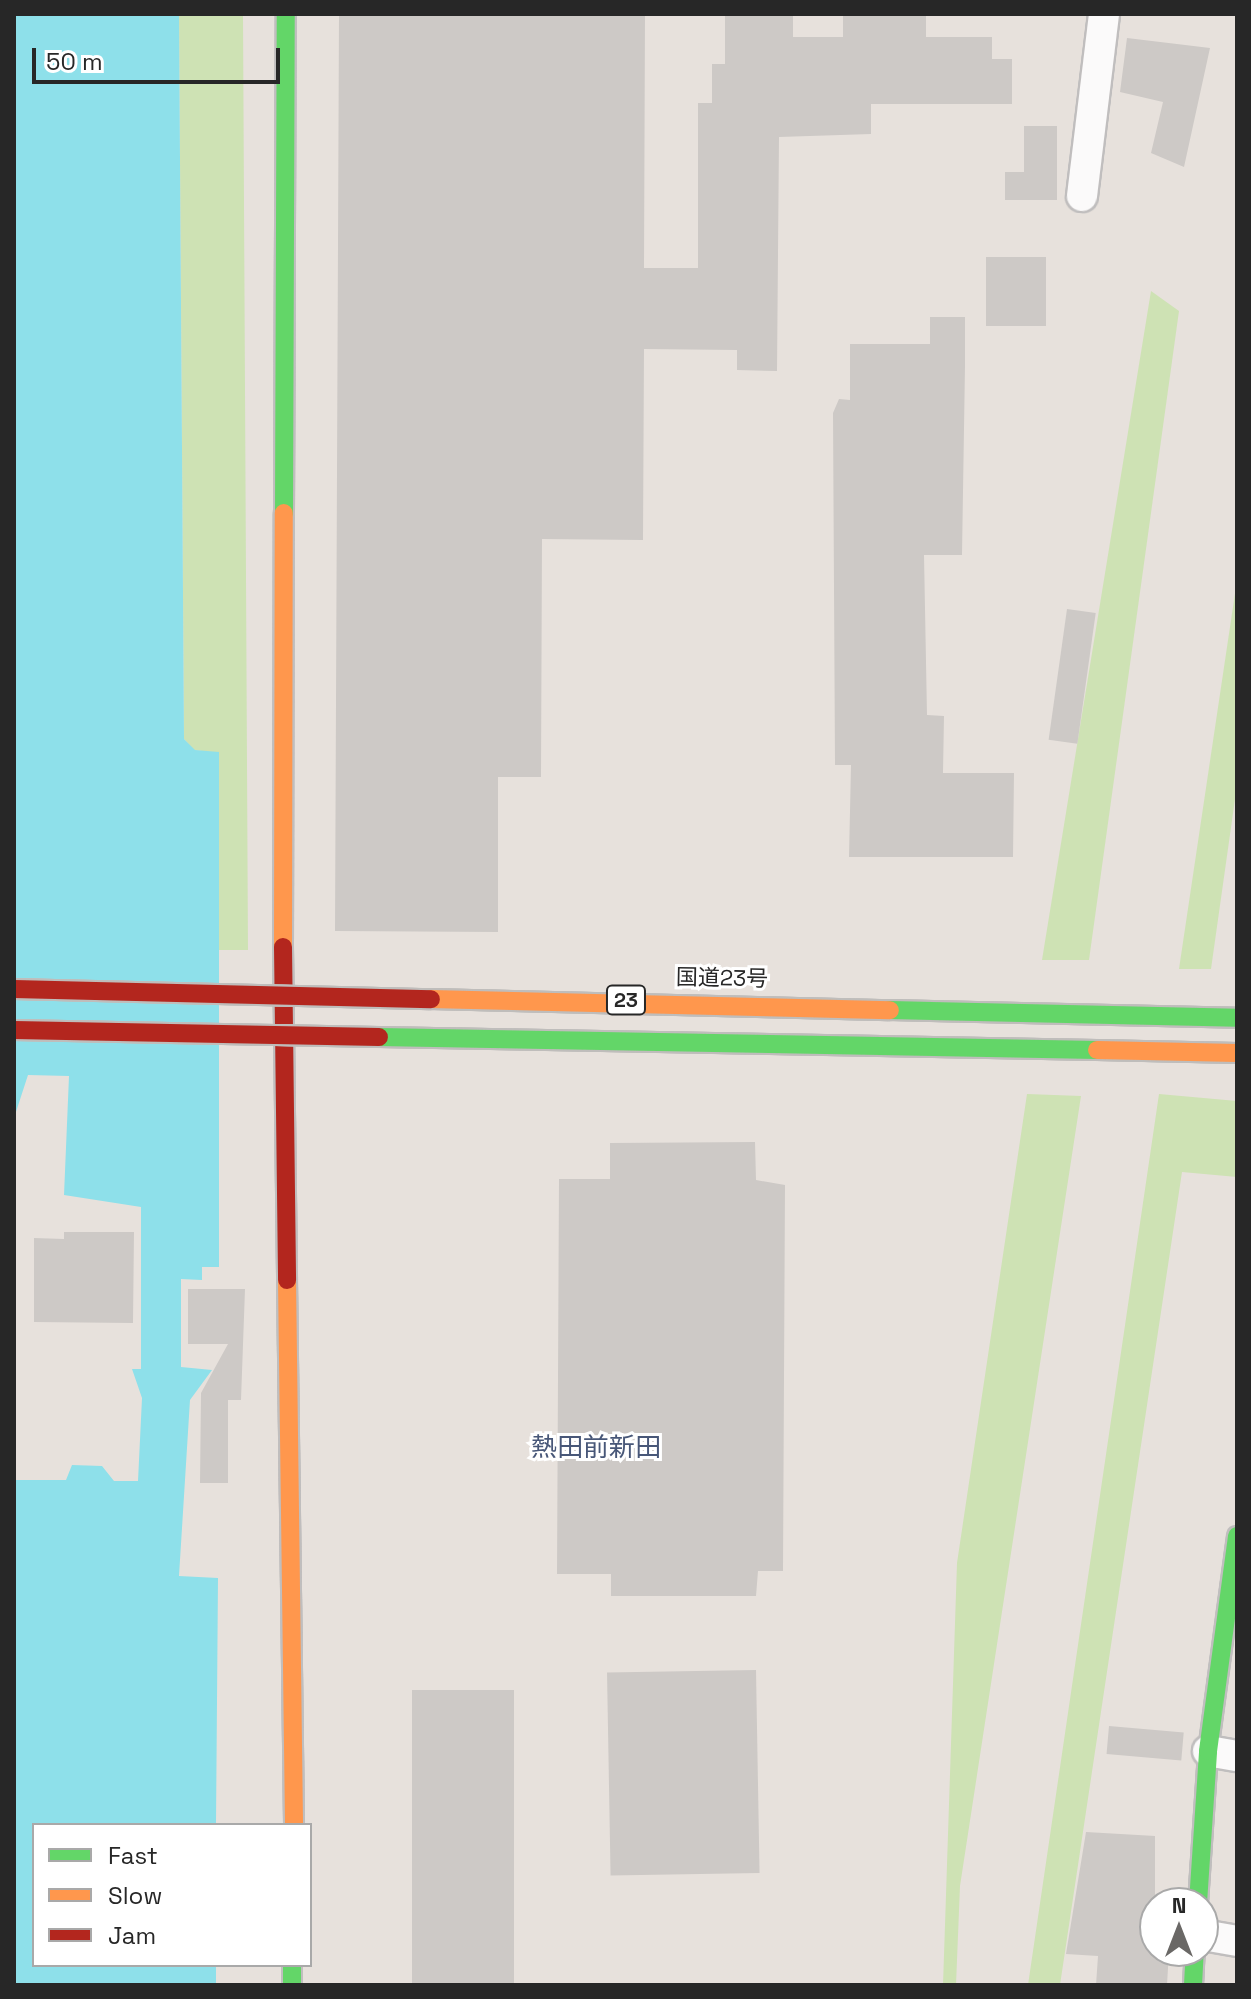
<!DOCTYPE html>
<html>
<head>
<meta charset="utf-8">
<style>
	body { margin:0 }
	#map { position:relative; width:1251px; height:1999px; overflow:hidden; background:#e7e1dc; font-family:"Space Grotesk","Noto Sans JP",sans-serif }
	div>[style] { position:absolute }
	.green>* { inset:0; background:#cee2b4 }
	.water>* { inset:0; background:#8ee0ea }
	.building>* { inset:0; background:#cdc9c6; transform-origin:0 0 }
	.roads { filter:drop-shadow(2px 0 #c0bebe) drop-shadow(-2px 0 #c0bebe) drop-shadow(0 2px #c0bebe) drop-shadow(0 -2px #c0bebe) }
	.street>* { height:30px; margin:-15px; padding:0 15px; transform-origin:15px; border-radius:15px; background:#fbfafa }
	.fast>* { height:18px; margin:-9px; padding:0 9px; transform-origin:9px; border-radius:9px; background:#63d668 }
	.slow>* { height:18px; margin:-9px; padding:0 9px; transform-origin:9px; border-radius:9px; background:#ff974d }
	.jam>* { height:18px; margin:-9px; padding:0 9px; transform-origin:9px; border-radius:9px; background:#b3261e }
	.bridges { filter:drop-shadow(2px 0 #bfbdbb) drop-shadow(-2px 0 #bfbdbb) drop-shadow(0 2px #bfbdbb) drop-shadow(0 -2px #bfbdbb) }
	.fast-bridge>* { height:18px; margin:-9px; padding:0 9px; transform-origin:9px; border-radius:9px; background:#63d668 }
	.slow-bridge>* { height:18px; margin:-9px; padding:0 9px; transform-origin:9px; border-radius:9px; background:#ff974d }
	.jam-bridge>* { height:18px; margin:-9px; padding:0 9px; transform-origin:9px; border-radius:9px; background:#b3261e }
	span { translate:-50% -50%; white-space:nowrap; text-align:center; line-height:1.15; -webkit-text-stroke:6px #fff; paint-order:stroke }
	.shield-label span { padding:2px 6px; background:#fff; border:2px solid; border-radius:6px; -webkit-text-stroke-width:0 }
	.shield-label { font-size:20px; color:#272727; font-weight:700 }
	.street-label { font-size:22px; color:#272727 }
	.quarter-label { font-size:26px; color:#485778 }
	.frame { position:absolute; inset:0; border:16px solid #272727; pointer-events:none }
	.legend { position:absolute; left:32px; top:1823px; width:280px; height:144px; box-sizing:border-box; background:#fff; border:2px solid #a9a9a9; margin:0; padding:10px 14px; list-style:none; font-size:24px; color:#272727 }
	.legend li { display:flex; align-items:center; gap:16px; height:40px }
	.legend b { width:40px; border:2px solid #a9a9a9 }
	.north { position:absolute; left:1139px; top:1887px; width:80px; height:80px; box-sizing:border-box; background:#fff; border:2px solid #a9a9a9; border-radius:50%; rotate:0deg; font-size:22px; font-weight:700; line-height:32px; text-align:center; color:#272727 }
	.north::after { content:''; display:block; margin:auto; width:28px; height:36px; background:#6a6866; clip-path:polygon(50% 0,100% 100%,50% 72%,0 100%) }
	.scale { position:absolute; left:32px; top:48px; width:248px; height:36px; box-sizing:border-box; border:4px solid #272727; border-top:0; padding-left:10px; font-size:24px; line-height:28px; white-space:nowrap; color:#272727; -webkit-text-stroke:6px #fff; paint-order:stroke }
</style>
</head>
<body>
<div id="map">
	<div class="green">
		<div style="clip-path:polygon(179px 14px,243px 14px,248px 950px,219px 950px,219px 753px,194px 750px,184px 739px)"></div>
		<div style="clip-path:polygon(1151px 291px,1179px 311px,1089px 960px,1042px 960px)"></div>
		<div style="clip-path:polygon(1237px 580px,1237px 785px,1211px 969px,1179px 969px)"></div>
		<div style="clip-path:polygon(1027px 1094px,1081px 1096px,960px 1886px,956px 1985px,943px 1985px,957px 1563px)"></div>
		<div style="clip-path:polygon(1159px 1094px,1237px 1101px,1237px 1177px,1182px 1172px,1060px 1985px,1028px 1985px)"></div>
	</div>
	<div class="water">
		<div style="clip-path:polygon(14px 14px,179px 14px,184px 739px,195px 750px,219px 752px,219px 1267px,202px 1267px,202px 1280px,181px 1279px,181px 1367px,212px 1370px,190px 1400px,179px 1576px,218px 1578px,216px 1825px,34px 1825px,34px 1965px,216px 1965px,216px 1985px,14px 1985px,14px 1480px,66px 1480px,72px 1465px,102px 1466px,114px 1481px,138px 1481px,142px 1398px,132px 1369px,141px 1369px,141px 1207px,64px 1195px,69px 1076px,28px 1075px,14px 1118px)"></div>
	</div>
	<div class="building">
		<div style="clip-path:polygon(339px 14px,645px 14px,644px 268px,698px 268px,698px 103px,712px 103px,712px 64px,725px 64px,725px 14px,793px 14px,793px 37px,843px 37px,843px 14px,926px 14px,926px 37px,992px 37px,992px 59px,1012px 59px,1012px 104px,871px 104px,871px 134px,779px 137px,777px 371px,737px 370px,737px 350px,644px 349px,643px 540px,542px 539px,541px 777px,498px 777px,498px 932px,335px 931px)"></div>
		<div style="clip-path:polygon(1127px 38px,1210px 48px,1184px 167px,1151px 153px,1163px 102px,1120px 92px)"></div>
		<div style="clip-path:polygon(1024px 126px,1057px 126px,1057px 200px,1005px 200px,1005px 172px,1024px 172px)"></div>
		<div style="left:986px;top:257px;width:60px;height:69px"></div>
		<div style="clip-path:polygon(930px 317px,965px 317px,965px 366px,962px 555px,924px 555px,927px 715px,944px 716px,943px 773px,1014px 773px,1013px 857px,849px 857px,851px 765px,835px 765px,833px 413px,839px 399px,850px 400px,850px 344px,930px 344px)"></div>
		<div style="left:1067px;top:609px;width:29px;height:132px;rotate:8deg"></div>
		<div style="clip-path:polygon(755px 1142px,756px 1180px,785px 1185px,783px 1571px,758px 1571px,756px 1596px,611px 1596px,611px 1574px,557px 1574px,559px 1179px,610px 1179px,610px 1143px)"></div>
		<div style="clip-path:polygon(64px 1232px,134px 1232px,133px 1323px,34px 1322px,34px 1238px,64px 1239px)"></div>
		<div style="clip-path:polygon(188px 1289px,245px 1289px,241px 1400px,228px 1400px,228px 1483px,200px 1483px,201px 1393px,228px 1344px,188px 1344px)"></div>
		<div style="left:756px;top:1670px;width:203px;height:149px;rotate:89deg"></div>
		<div style="left:412px;top:1690px;width:102px;height:295px"></div>
		<div style="left:1109px;top:1726px;width:75px;height:28px;rotate:5deg"></div>
		<div style="clip-path:polygon(1086px 1832px,1155px 1836px,1155px 1951px,1169px 1951px,1167px 1985px,1096px 1985px,1098px 1956px,1066px 1954px)"></div>
	</div>
	<div class="roads">
		<div class="street">
			<div style="left:1082px;top:196px;width:183px;rotate:-83.1deg"></div>
			<div style="left:1208px;top:1751px;width:29px;rotate:10deg"></div>
			<div style="left:1203px;top:1935px;width:35px;rotate:10deg"></div>
		</div>
		<div class="fast">
			<div style="left:284px;top:513px;width:499px;rotate:-89.8deg"></div>
			<div style="left:1198px;top:1903px;width:152px;rotate:-86.2deg"></div>
			<div style="left:1208px;top:1751px;width:217px;rotate:-82.3deg"></div>
			<div style="left:292px;top:1965px;width:20px;rotate:90deg"></div>
			<div style="left:1193px;top:1985px;width:34px;rotate:-87deg"></div>
		</div>
		<div class="slow">
			<div style="left:283px;top:947px;width:434px;rotate:-89.9deg"></div>
			<div style="left:287px;top:1280px;width:545px;rotate:89.26deg"></div>
		</div>
		<div class="jam">
			<div style="left:283px;top:947px;width:333px;rotate:89.3deg"></div>
		</div>
	</div>
	<div class="bridges">
		<div class="fast-bridge">
			<div style="left:890px;top:1010px;width:347px;rotate:1.3deg"></div>
			<div style="left:379px;top:1037px;width:718px;rotate:1.04deg"></div>
		</div>
		<div class="slow-bridge">
			<div style="left:431px;top:999px;width:459px;rotate:1.4deg"></div>
			<div style="left:1097px;top:1050px;width:140px;rotate:1.2deg"></div>
		</div>
		<div class="jam-bridge">
			<div style="left:14px;top:989px;width:417px;rotate:1.4deg"></div>
			<div style="left:14px;top:1030px;width:365px;rotate:1.1deg"></div>
		</div>
	</div>
	<div class="shield-label">
		<span style="left:626px;top:1000px">23</span>
	</div>
	<div class="street-label">
		<span style="left:722px;top:978px;rotate:1deg">国道23号</span>
	</div>
	<div class="quarter-label">
		<span style="left:596px;top:1448px">熱田前新田</span>
	</div>
	<div class="frame"></div>
	<ul class="legend">
	<li><b style="height:10px;background:#63d668"></b>Fast</li>
	<li><b style="height:10px;background:#ff974d"></b>Slow</li>
	<li><b style="height:10px;background:#b3261e"></b>Jam</li>
	</ul>
	<div class="north">N</div>
	<div class="scale">50 m</div>
</div>
</body>
</html>
